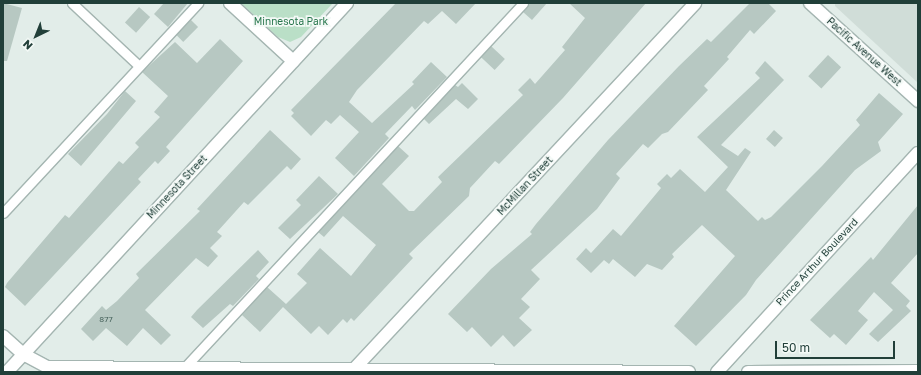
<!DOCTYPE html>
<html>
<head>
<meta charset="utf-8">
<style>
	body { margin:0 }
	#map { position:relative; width:921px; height:375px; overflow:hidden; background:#e2ede9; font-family:"Golos Text",sans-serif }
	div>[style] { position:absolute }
	.built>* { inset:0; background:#d0ddd8 }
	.green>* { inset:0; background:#badfc7 }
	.building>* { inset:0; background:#b7c8c2; transform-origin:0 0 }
	.roads { filter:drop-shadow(1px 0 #a4b5b1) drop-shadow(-1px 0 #a4b5b1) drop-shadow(0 1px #a4b5b1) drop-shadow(0 -1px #a4b5b1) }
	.lane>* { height:9px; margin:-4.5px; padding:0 4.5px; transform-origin:4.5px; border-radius:4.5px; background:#fff }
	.street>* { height:12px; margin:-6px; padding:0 6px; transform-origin:6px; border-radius:6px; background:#fff }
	span { translate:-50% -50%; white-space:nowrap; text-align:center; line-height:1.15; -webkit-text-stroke:3.5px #f3f9f6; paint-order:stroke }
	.number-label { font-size:8px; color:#46615b }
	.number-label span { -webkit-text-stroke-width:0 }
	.park-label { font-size:10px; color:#29774e }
	.street-label { font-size:10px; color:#213f39 }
	.frame { position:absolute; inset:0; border:4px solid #213f39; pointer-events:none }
	.north { position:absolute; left:16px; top:16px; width:40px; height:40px; -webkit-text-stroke:3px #f3f9f6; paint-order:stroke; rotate:223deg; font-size:11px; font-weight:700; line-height:16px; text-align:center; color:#213f39 }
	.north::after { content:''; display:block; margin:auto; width:14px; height:18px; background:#213f39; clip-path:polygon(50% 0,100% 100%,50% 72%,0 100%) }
	.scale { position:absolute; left:775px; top:341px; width:120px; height:18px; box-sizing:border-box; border:2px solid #213f39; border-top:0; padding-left:5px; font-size:12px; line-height:14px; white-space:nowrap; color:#213f39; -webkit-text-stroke:3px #f3f9f6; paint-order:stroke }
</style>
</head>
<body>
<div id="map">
	<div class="built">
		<div style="clip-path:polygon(835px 3px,918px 3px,918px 83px,835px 6px)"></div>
	</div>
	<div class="green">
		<div style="clip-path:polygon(241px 3px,333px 3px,301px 37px,290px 42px,278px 37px)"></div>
	</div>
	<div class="building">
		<div style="clip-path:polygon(3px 3px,22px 8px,7px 61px,3px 61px)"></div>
		<div style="clip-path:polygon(164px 3px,188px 3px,168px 27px,154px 14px)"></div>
		<div style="clip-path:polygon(396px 3px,476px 3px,456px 24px,442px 11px,428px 24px,424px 21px,357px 90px,349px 102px,372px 123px,414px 84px,412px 82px,431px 62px,447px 77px,415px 110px,412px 106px,385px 134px,389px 138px,354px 176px,335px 158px,359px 132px,340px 115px,331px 124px,326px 120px,311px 136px,291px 116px,294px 113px,291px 110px)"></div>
		<div style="clip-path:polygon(530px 3px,547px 3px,532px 20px,523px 12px)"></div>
		<div style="clip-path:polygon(569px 3px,646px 3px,563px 98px,499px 164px,495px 161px,470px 188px,469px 196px,409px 254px,413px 258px,354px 321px,351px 318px,347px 323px,343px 319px,328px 335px,319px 326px,311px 334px,283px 307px,260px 332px,242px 315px,267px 287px,286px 304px,307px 283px,297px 274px,320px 248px,351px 276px,376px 245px,343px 216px,324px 237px,318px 232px,398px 146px,409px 156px,382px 184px,409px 211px,414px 211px,442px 182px,438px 177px,523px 95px,518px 90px,530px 78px,535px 84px,565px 50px,562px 47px,585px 18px)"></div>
		<div style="clip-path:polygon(750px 3px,768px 3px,776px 11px,754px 34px,750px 30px,727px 57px,729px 59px,704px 86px,708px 90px,668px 132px,662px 134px,648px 148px,643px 144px,616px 174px,620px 178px,597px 209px,531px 270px,540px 279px,521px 299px,530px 307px,519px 318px,532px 330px,514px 347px,503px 335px,491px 347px,472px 327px,467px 332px,448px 314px,491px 269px,532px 234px,530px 232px,536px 224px,608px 140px,679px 66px,707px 39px,711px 42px)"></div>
		<div style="left:139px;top:7px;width:15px;height:21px;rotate:42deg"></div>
		<div style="left:191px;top:20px;width:10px;height:21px;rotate:45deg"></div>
		<div style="clip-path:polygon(220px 39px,243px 61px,166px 147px,170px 151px,158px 164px,155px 161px,138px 179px,141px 182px,25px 306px,5px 287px,7px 283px,65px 215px,69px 218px,119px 161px,123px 164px,139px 147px,135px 143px,160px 117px,154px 112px,168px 96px,142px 72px,175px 42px,197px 63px)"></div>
		<div style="left:491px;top:46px;width:19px;height:15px;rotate:43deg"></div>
		<div style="left:828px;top:55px;width:18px;height:29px;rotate:43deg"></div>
		<div style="clip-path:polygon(765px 61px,784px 80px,721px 145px,738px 156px,745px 148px,751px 152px,726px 190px,758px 221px,762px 217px,765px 220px,771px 217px,822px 166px,860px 125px,856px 120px,879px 93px,903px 114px,878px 142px,881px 151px,855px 170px,756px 280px,746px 295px,696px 346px,674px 326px,735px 256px,702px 225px,672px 254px,674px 257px,662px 270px,647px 264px,635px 277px,613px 259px,609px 264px,604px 260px,591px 273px,576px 259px,586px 248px,591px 253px,613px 229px,621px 236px,661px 188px,657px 184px,667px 174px,671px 178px,680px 169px,705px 192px,728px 167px,697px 137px,760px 78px,755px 73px)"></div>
		<div style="clip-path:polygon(462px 83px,478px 99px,468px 109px,456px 99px,429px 124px,424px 119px,455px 85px,458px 87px)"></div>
		<div style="clip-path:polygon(125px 91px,136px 101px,81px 166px,68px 154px,107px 114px)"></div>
		<div style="clip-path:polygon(270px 130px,301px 159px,291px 170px,287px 166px,248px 205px,244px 202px,217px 232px,222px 236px,210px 248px,218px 256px,208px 267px,196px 258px,145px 310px,171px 335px,161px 345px,143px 328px,127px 346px,106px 328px,93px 341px,81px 329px,102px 306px,106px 310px,117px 301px,139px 278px,136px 274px,200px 211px,197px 209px)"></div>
		<div style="left:774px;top:130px;width:12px;height:12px;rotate:42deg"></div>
		<div style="clip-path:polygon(319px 176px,338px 194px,290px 239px,278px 228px,301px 205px,296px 200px)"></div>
		<div style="clip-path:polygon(918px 205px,918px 253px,891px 283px,910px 301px,906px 306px,911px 311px,878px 342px,869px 334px,893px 310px,874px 292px,858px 311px,868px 320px,846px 345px,834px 334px,830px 338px,810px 320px,871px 257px,873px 260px)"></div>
		<div style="clip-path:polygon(258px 250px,269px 262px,256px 276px,259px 279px,233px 306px,230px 304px,203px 328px,191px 317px,197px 310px)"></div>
	</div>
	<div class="roads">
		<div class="lane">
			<div style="left:72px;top:3px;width:92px;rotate:43.2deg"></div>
			<div style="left:3px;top:213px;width:287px;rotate:-47.1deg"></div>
			<div style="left:184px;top:368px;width:498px;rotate:-47.1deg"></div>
		</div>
		<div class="street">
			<div style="left:230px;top:3px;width:86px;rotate:42.6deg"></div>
			<div style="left:810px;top:3px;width:146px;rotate:42.2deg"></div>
			<div style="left:3px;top:336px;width:27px;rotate:42deg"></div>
			<div style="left:23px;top:354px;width:27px;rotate:28deg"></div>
			<div style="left:47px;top:367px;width:642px;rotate:0.45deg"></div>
			<div style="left:355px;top:368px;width:499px;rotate:-47deg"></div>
			<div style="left:7px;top:372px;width:502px;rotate:-47.34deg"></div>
			<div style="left:717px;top:372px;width:297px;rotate:-47.5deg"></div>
			<div style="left:748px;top:372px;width:170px;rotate:-0.3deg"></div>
		</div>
	</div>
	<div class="number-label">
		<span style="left:106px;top:320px">877</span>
	</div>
	<div class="park-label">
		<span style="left:291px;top:22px">Minnesota Park</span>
	</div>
	<div class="street-label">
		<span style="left:864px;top:52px;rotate:42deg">Pacific Avenue West</span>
		<span style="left:525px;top:186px;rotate:-47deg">McMillan Street</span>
		<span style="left:177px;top:187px;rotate:-47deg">Minnesota Street</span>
		<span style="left:817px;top:262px;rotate:-47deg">Prince Arthur Boulevard</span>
	</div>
	<div class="frame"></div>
	<div class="north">N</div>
	<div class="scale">50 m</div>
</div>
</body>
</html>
